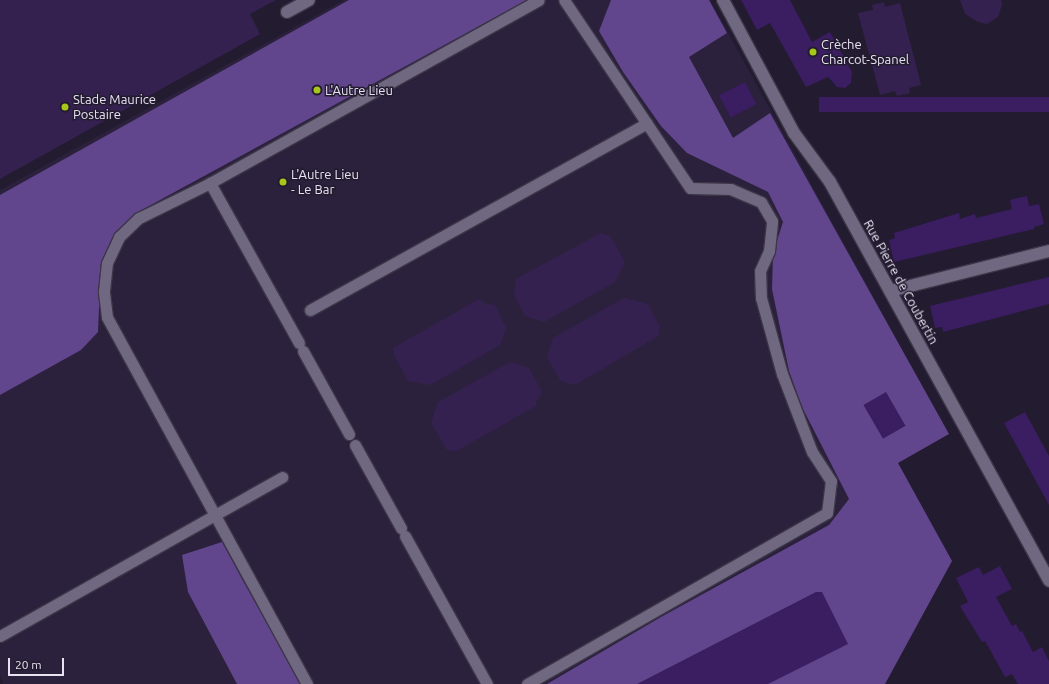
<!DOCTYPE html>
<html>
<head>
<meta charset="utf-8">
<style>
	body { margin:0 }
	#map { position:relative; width:1049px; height:684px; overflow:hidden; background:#231b30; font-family:Ubuntu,sans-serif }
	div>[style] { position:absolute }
	.built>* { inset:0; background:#2b213c }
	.green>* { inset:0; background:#352150 }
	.forest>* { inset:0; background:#62468d }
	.building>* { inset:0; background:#3b1d61; transform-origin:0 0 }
	.roads { filter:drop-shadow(1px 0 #3c3647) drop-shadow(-1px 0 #3c3647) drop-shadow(0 1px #3c3647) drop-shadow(0 -1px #3c3647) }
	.service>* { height:11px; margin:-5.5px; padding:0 5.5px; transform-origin:5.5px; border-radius:5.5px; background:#706881 }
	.minor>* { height:12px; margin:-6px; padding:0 6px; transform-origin:6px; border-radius:6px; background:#706881 }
	.dots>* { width:11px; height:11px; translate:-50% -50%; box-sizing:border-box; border:2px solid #231b30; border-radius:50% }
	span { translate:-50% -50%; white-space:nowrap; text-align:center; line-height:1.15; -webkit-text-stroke:3px #231b30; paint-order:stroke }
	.poi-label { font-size:13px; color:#e7e2f1 }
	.left { translate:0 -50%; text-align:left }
	.street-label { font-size:13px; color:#e7e2f1 }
	.scale { position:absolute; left:8px; top:658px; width:56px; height:18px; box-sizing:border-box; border:2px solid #e7e2f1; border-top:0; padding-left:5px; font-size:12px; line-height:14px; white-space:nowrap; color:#e7e2f1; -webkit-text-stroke:3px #231b30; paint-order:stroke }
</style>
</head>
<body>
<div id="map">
	<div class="built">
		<div style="clip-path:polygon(344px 0,710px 0,949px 434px,898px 463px,952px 561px,885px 684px,3px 684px,0 675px,0 190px)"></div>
	</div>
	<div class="green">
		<div style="clip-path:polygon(0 0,276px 0,250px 14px,260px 34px,0 179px)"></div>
		<div style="clip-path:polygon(960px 0,1001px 0,1002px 5px,998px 17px,987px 24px,978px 22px,965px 14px)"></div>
		<div style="clip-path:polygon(884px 2px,885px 7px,900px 3px,921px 85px,909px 88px,910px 93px,897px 96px,895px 91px,880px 95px,858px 13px,873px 10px,872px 5px)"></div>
		<div style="clip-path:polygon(601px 233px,610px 236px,625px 262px,615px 282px,544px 322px,525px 316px,514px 295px,516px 279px)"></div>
		<div style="clip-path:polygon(624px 298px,648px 304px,660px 327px,658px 336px,575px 385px,561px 381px,547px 357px,553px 338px)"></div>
		<div style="clip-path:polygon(479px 299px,486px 304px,495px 305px,506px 328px,500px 345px,430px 385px,408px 381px,394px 355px,393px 348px)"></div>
		<div style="clip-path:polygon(510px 362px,529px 368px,542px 392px,536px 402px,536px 406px,456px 451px,447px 450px,431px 423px,438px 402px)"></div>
	</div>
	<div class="forest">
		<div style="clip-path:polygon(349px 0,527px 0,138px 212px,116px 233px,101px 262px,98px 332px,81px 350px,0 395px,0 195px)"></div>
		<div style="clip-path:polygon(611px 0,709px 0,727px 33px,689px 57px,733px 138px,770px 113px,949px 434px,898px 463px,952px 561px,885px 684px,547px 684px,661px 617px,829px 525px,849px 499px,803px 409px,789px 371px,772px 289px,773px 253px,783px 222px,768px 192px,687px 153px,661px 126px,623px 72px,599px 31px)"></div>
		<div style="clip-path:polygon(222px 542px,242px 579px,301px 684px,237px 684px,188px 592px,182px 555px)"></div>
	</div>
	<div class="building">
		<div style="clip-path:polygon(741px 0,790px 0,812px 42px,830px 32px,852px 72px,851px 83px,845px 88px,837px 87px,828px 77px,806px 87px,770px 23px,757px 30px)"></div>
		<div style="left:745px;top:82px;width:25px;height:29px;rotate:63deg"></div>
		<div style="left:1049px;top:97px;width:15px;height:230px;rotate:90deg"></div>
		<div style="clip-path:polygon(1027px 196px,1029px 206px,1039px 204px,1044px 224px,1034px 227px,1034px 229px,894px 262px,889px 240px,895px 238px,894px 233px,959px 213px,960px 219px,975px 214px,976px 218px,1012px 209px,1010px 200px)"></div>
		<div style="clip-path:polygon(1049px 277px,1049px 304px,943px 332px,942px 327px,935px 328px,930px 306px)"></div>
		<div style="left:886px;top:392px;width:39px;height:26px;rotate:60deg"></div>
		<div style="clip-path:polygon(1025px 412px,1049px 456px,1049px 505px,1004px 423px)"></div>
		<div style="clip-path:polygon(1000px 566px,1012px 589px,996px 597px,1012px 626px,1016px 624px,1020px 632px,1022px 631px,1033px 652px,1042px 647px,1049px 661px,1049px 684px,1018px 684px,1012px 674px,1005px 677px,985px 641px,982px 642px,960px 606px,968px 602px,956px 578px,979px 567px,983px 575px)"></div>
		<div style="clip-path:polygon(816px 592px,822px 592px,848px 644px,768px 684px,637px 684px)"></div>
	</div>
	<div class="roads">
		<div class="service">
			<div style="left:210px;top:183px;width:183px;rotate:60.9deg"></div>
			<div style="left:310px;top:310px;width:385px;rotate:-29deg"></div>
			<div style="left:303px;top:351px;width:95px;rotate:61deg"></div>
			<div style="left:355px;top:445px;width:95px;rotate:61deg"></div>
			<div style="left:405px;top:536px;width:169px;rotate:61deg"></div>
			<div style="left:0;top:636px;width:324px;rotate:-29.4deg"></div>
			<div style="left:307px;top:684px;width:418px;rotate:-118.6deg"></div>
			<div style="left:107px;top:317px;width:26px;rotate:-97deg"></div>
			<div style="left:104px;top:291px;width:28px;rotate:-84deg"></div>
			<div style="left:107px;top:263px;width:29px;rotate:-65deg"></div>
			<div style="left:119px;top:237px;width:28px;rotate:-44deg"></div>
			<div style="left:139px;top:218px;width:79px;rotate:-26.2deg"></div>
			<div style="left:210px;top:183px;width:376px;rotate:-29.1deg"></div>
			<div style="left:527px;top:684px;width:345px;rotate:-29.7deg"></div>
			<div style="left:827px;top:513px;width:32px;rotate:-83deg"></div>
			<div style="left:831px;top:481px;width:35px;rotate:-123deg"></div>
			<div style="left:812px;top:452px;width:84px;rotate:-111deg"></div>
			<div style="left:782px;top:374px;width:79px;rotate:-105.4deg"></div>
			<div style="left:761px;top:298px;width:27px;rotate:-92deg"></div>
			<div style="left:760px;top:271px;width:22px;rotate:-66deg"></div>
			<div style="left:769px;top:251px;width:30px;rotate:-84deg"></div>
			<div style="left:772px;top:221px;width:22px;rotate:-120deg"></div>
			<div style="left:761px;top:202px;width:33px;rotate:-157deg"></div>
			<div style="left:731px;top:189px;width:41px;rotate:-178.6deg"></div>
			<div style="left:690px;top:188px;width:226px;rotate:-123.8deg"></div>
		</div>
		<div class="minor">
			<div style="left:723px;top:0;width:151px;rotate:61.9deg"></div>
			<div style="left:794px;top:133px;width:61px;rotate:53.7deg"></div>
			<div style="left:830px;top:182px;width:455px;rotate:61.2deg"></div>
			<div style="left:287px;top:12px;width:25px;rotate:-29deg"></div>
			<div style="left:890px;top:291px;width:164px;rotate:-14.1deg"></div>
		</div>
	</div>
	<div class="dots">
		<div style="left:813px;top:52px;background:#a8c71d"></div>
		<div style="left:317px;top:90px;background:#a8c71d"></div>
		<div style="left:65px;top:107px;background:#a8c71d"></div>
		<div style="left:283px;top:182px;background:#a8c71d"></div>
	</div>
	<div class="poi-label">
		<span class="left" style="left:821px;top:52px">Crèche<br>Charcot-Spanel</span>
		<span class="left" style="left:325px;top:90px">L'Autre Lieu</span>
		<span class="left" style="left:73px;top:107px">Stade Maurice<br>Postaire</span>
		<span class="left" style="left:291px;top:182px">L'Autre Lieu<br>- Le Bar</span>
	</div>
	<div class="street-label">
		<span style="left:901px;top:282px;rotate:61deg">Rue Pierre de Coubertin</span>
	</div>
	<div class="scale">20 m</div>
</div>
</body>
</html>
